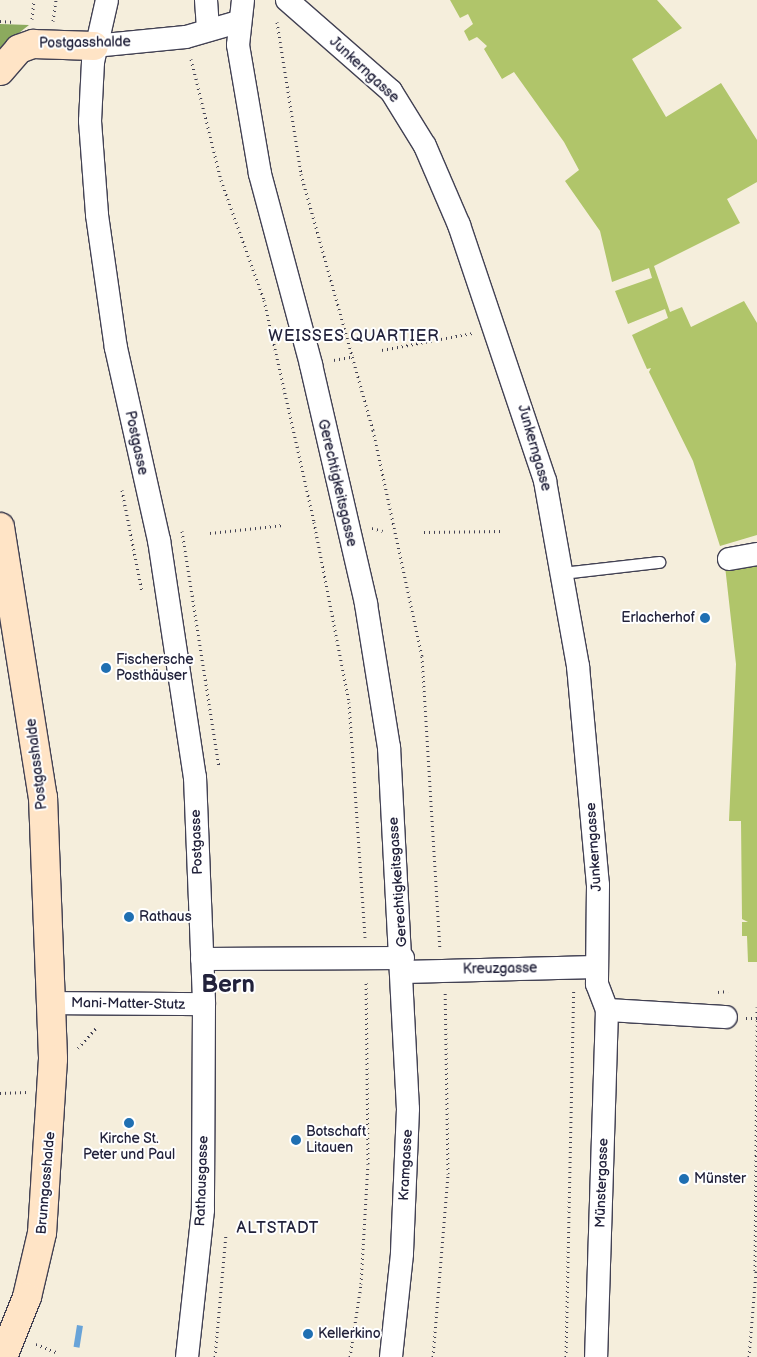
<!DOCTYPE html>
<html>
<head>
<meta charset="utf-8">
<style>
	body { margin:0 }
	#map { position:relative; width:757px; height:1357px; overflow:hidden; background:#f5eedc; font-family:"Balsamiq Sans",sans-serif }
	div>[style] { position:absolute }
	.green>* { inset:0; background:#b0c56a }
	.forest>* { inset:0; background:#8caa5e }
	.water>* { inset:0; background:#68a3d8; transform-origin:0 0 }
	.path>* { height:3px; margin-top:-1.5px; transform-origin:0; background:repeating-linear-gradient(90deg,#424153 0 1px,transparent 0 5px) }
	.roads { filter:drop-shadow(1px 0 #424153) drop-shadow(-1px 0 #424153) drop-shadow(0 1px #424153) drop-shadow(0 -1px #424153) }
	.lane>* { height:11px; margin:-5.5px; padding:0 5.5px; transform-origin:5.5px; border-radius:5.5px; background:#fff }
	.street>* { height:22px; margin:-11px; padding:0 11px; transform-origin:11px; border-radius:11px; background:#fff }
	.secondary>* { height:28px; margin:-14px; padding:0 14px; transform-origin:14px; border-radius:14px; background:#ffe4c6 }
	.dots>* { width:14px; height:14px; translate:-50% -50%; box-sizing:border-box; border:2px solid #fff; border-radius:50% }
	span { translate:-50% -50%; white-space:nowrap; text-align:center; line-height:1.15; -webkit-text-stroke:4px #fff; paint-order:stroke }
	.street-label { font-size:14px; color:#22223b }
	.poi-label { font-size:14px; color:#22223b }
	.right { translate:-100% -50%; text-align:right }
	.left { translate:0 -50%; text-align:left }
	.quarter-label { font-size:16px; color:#22223b; letter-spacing:1px }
	.town-label { font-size:24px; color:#22223b; font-weight:700 }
</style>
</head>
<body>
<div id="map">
	<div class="green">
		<div style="clip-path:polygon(450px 0,657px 0,682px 28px,632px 59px,666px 117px,721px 83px,757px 140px,757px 182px,727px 199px,740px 223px,654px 266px,670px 312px,682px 307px,691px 327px,744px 301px,757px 323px,757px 535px,720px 546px,693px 461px,649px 372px,651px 368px,647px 369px,639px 351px,632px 335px,668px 318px,665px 309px,628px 324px,615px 291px,652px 278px,649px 268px,612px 282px,600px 231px,565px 181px,579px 170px,564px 142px,514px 72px,502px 79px,484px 49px,487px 46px,477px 37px,469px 41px,464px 31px,473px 24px,468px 14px,460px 18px)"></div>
		<div style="clip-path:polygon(757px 562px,757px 962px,748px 962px,747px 936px,742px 936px,742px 922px,748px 922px,742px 919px,741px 821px,729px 821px,736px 664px,725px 566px)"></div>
	</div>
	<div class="forest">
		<div style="clip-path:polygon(0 24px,29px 25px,0 48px)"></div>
	</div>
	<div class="water">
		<div style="left:77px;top:1325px;width:6px;height:22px;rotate:9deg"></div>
	</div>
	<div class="path">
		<div style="left:32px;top:19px;width:19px;rotate:-84deg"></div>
		<div style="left:0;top:21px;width:14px;rotate:4deg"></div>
		<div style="left:53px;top:21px;width:21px;rotate:-82deg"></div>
		<div style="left:277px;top:22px;width:154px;rotate:81deg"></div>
		<div style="left:301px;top:174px;width:266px;rotate:74.3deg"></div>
		<div style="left:373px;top:430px;width:231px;rotate:77.8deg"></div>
		<div style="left:422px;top:656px;width:295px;rotate:86.5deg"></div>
		<div style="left:191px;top:59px;width:125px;rotate:76.1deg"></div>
		<div style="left:221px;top:180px;width:127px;rotate:70.3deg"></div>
		<div style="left:264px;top:300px;width:228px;rotate:77.3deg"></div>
		<div style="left:314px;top:522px;width:183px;rotate:79deg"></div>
		<div style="left:349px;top:702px;width:236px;rotate:86.1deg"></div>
		<div style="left:382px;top:350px;width:93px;rotate:-10.6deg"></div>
		<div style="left:334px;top:360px;width:20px;rotate:-11deg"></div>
		<div style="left:122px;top:490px;width:104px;rotate:78.9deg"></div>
		<div style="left:372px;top:528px;width:11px;rotate:15deg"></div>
		<div style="left:182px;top:531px;width:239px;rotate:81.1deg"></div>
		<div style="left:424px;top:532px;width:80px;rotate:-0.7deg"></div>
		<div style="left:210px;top:533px;width:73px;rotate:-6.3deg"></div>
		<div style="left:718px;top:992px;width:10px;rotate:-6deg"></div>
		<div style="left:746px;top:1018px;width:11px"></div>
		<div style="left:757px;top:1018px;width:11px;rotate:-90deg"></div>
		<div style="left:78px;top:1048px;width:28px;rotate:-48deg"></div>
		<div style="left:0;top:1093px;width:27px;rotate:-2deg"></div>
		<div style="left:755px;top:1271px;width:253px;rotate:-89.5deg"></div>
		<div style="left:36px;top:1344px;width:22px;rotate:22deg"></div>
		<div style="left:215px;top:1357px;width:124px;rotate:-84.9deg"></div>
		<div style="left:350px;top:1357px;width:74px;rotate:-81.4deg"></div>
		<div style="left:361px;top:1284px;width:120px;rotate:-86.7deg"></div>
		<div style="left:368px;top:1164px;width:183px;rotate:-90.6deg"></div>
		<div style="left:433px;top:1357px;width:184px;rotate:-85.3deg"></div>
		<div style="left:448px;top:1174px;width:181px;rotate:-90.9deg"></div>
		<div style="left:566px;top:1357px;width:367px;rotate:-88.8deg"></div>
		<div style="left:749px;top:1357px;width:86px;rotate:-85.3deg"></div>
	</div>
	<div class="roads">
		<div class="lane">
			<div style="left:562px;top:573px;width:98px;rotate:-6.5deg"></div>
		</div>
		<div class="street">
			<div style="left:107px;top:0;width:64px;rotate:102.7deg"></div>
			<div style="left:93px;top:62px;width:59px;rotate:92.9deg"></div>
			<div style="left:90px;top:121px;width:94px;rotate:85.7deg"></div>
			<div style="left:97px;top:215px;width:134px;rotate:81.9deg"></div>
			<div style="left:116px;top:348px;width:197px;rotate:77.4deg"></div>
			<div style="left:159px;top:540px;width:240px;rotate:81.4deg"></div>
			<div style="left:195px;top:777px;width:227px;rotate:87.7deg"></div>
			<div style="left:204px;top:1004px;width:206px;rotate:90.3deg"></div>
			<div style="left:203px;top:1210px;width:148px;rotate:96.2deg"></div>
			<div style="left:206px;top:0;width:30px;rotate:86deg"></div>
			<div style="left:243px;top:0;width:45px;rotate:96.3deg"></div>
			<div style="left:238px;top:45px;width:131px;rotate:80.3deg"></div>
			<div style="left:260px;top:174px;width:198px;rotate:75deg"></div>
			<div style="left:311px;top:365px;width:245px;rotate:77deg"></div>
			<div style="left:366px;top:604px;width:145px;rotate:80.9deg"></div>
			<div style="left:389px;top:747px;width:362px;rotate:87deg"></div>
			<div style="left:408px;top:1109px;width:145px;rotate:92.4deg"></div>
			<div style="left:402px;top:1254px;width:104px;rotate:96.1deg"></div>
			<div style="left:287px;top:0;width:138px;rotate:41.2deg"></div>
			<div style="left:391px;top:91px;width:65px;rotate:58.3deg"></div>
			<div style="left:425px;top:146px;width:86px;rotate:66.7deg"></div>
			<div style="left:459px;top:225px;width:270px;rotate:71.4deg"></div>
			<div style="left:545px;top:481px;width:188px;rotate:79.9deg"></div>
			<div style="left:578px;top:666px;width:220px;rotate:84.8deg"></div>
			<div style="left:598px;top:885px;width:99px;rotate:90.6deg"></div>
			<div style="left:597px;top:984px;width:28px;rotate:69deg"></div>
			<div style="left:607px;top:1010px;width:347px;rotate:91.8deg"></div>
			<div style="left:94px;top:46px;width:92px;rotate:-5.6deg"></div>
			<div style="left:186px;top:37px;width:54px;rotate:-16.1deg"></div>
			<div style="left:729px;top:559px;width:28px;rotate:-10deg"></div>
			<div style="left:202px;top:959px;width:201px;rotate:-0.3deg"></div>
			<div style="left:404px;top:972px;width:192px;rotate:-1.5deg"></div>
			<div style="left:51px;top:1003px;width:153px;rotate:0.4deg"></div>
			<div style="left:607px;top:1010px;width:119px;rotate:3.4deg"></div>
		</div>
		<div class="secondary">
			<div style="left:0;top:71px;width:29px;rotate:-49deg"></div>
			<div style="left:19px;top:49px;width:15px;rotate:-20deg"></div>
			<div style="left:33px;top:44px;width:61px;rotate:1.9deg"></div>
			<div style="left:0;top:527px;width:273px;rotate:81deg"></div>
			<div style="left:43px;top:797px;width:262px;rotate:87.8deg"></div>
			<div style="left:53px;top:1059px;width:174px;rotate:93.6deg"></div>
			<div style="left:42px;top:1233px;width:66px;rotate:103.2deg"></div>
			<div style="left:27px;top:1297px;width:65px;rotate:111.8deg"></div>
		</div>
	</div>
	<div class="dots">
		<div style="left:705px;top:618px;background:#1f6fb2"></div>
		<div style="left:106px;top:668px;background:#1f6fb2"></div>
		<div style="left:129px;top:917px;background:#1f6fb2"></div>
		<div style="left:129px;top:1123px;background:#1f6fb2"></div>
		<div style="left:296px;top:1140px;background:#1f6fb2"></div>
		<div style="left:684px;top:1179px;background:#1f6fb2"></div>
		<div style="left:308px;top:1334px;background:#1f6fb2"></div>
	</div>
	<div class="street-label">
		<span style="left:85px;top:43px;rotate:-1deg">Postgasshalde</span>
		<span style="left:364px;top:70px;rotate:43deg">Junkerngasse</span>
		<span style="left:136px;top:443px;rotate:78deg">Postgasse</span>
		<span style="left:534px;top:448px;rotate:74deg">Junkerngasse</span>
		<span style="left:337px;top:483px;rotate:77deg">Gerechtigkeitsgasse</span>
		<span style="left:37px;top:764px;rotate:-97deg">Postgasshalde</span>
		<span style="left:197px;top:842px;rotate:-92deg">Postgasse</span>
		<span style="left:594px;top:847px;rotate:-94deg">Junkerngasse</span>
		<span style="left:398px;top:882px;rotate:-94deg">Gerechtigkeitsgasse</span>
		<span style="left:500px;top:969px;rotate:-1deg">Kreuzgasse</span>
		<span style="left:128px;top:1004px;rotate:1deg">Mani-Matter-Stutz</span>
		<span style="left:406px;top:1165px;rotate:-87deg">Kramgasse</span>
		<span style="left:202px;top:1181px;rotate:-88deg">Rathausgasse</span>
		<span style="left:46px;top:1183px;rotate:-85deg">Brunngasshalde</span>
		<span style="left:602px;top:1183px;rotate:-88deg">Münstergasse</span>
	</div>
	<div class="poi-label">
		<span class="right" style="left:695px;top:618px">Erlacherhof</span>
		<span class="left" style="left:116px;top:668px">Fischersche<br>Posthäuser</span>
		<span class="left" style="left:139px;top:917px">Rathaus</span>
		<span class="left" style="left:306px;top:1140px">Botschaft<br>Litauen</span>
		<span style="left:129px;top:1147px">Kirche St.<br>Peter und Paul</span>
		<span class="left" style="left:694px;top:1179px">Münster</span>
		<span class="left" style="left:318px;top:1334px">Kellerkino</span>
	</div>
	<div class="quarter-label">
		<span style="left:354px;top:337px">WEISSES QUARTIER</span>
		<span style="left:278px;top:1229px">ALTSTADT</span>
	</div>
	<div class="town-label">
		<span style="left:228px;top:985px">Bern</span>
	</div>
</div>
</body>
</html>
